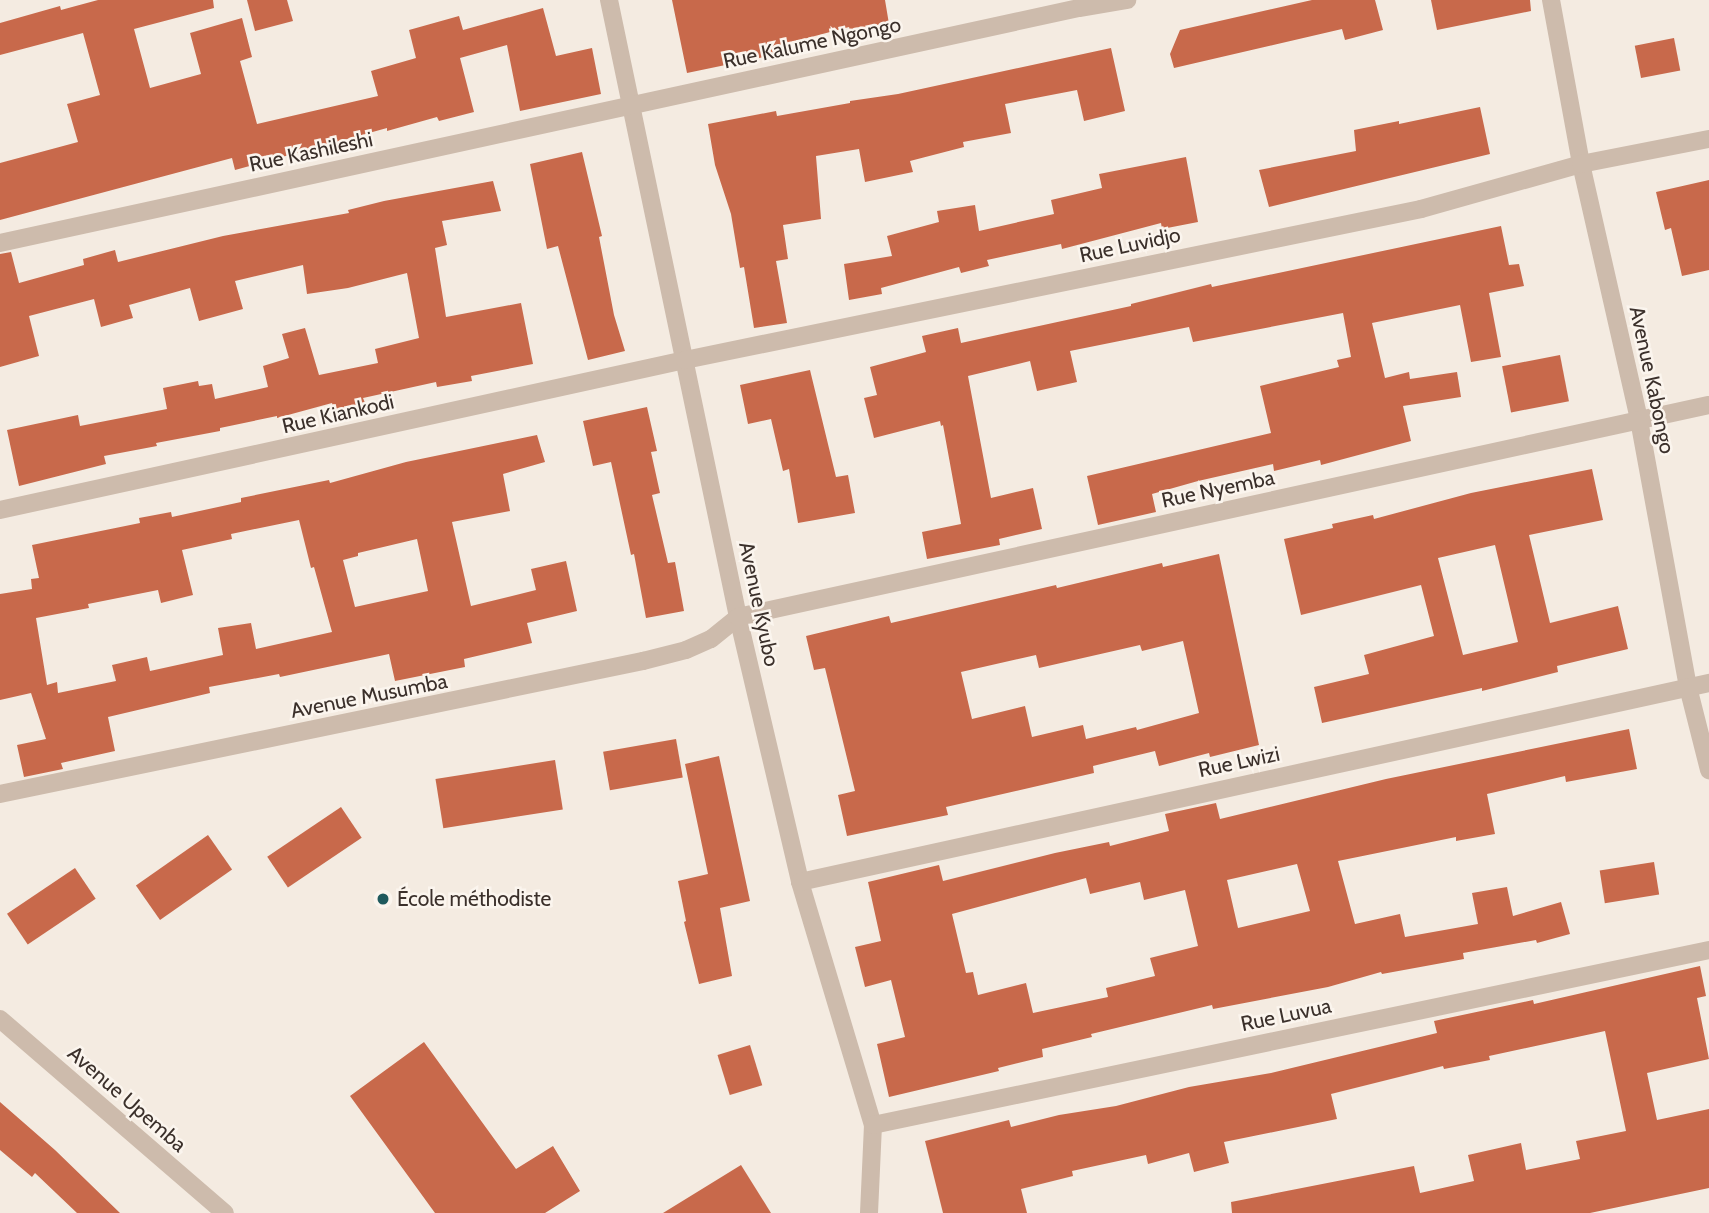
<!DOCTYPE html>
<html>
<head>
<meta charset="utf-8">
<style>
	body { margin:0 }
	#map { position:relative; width:1709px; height:1213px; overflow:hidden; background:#f4ebe1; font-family:Cabin,sans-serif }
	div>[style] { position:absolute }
	.building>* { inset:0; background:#c8694b; transform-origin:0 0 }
	.minor>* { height:18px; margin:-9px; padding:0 9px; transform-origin:9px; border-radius:9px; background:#cdbbac }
	.dots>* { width:19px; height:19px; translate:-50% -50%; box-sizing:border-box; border:4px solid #fbf5ee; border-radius:50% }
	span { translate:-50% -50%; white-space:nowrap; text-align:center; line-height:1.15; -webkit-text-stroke:5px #fbf5ee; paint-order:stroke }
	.street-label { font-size:21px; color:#3b302b }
	.poi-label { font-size:21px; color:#3b302b }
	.left { translate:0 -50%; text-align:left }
</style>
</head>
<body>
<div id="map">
	<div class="building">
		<div style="clip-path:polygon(98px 0,213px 0,214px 8px,134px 29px,150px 88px,201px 74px,190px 33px,242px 18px,252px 57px,240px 61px,257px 124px,378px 96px,371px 71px,416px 58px,409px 30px,459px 16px,463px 30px,543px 8px,556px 56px,592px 48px,601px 94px,520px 111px,507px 45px,460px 58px,474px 112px,439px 121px,437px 117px,387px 131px,387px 128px,235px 170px,232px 158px,0 220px,0 163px,78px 142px,67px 104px,100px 95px,83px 33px,0 55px,0 23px,60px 6px,61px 10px)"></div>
		<div style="clip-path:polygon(247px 0,287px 0,293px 21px,255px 31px)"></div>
		<div style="clip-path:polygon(672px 0,885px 0,889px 24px,850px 30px,849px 27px,777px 46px,778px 54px,687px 73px)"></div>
		<div style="clip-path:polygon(1312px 0,1375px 0,1383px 30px,1345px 40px,1342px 29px,1174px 68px,1170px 54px,1180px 30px)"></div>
		<div style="clip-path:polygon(1431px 0,1530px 0,1531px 11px,1437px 30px)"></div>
		<div style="left:1674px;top:38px;width:33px;height:40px;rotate:79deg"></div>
		<div style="clip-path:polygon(1111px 48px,1125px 111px,1084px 121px,1077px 90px,1005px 104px,1011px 133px,963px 142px,964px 147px,910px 161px,913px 172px,865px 182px,859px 149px,816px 156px,821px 219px,783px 225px,788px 259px,776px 261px,787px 323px,754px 328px,744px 267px,740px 268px,731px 214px,715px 165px,708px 124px,776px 111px,777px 116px,850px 103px,850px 101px,898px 94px)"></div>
		<div style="clip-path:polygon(1480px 107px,1490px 154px,1269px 207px,1259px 170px,1356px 151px,1354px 130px,1399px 121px,1399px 124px)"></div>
		<div style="clip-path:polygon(582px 152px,602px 236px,599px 237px,614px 315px,625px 351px,588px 360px,558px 246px,547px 249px,530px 164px)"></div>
		<div style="clip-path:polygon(1186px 157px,1198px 222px,1162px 229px,1161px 223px,1062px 249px,1061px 244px,987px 260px,989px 266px,961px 273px,959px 267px,881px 288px,882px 294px,849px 300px,844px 264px,892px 256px,887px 236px,939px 222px,937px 211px,975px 205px,979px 231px,1054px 214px,1051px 200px,1102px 188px,1099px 174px)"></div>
		<div style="clip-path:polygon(1709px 180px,1709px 270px,1682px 276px,1671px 228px,1665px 230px,1656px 192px)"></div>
		<div style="clip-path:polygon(493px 181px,501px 211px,442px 221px,447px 245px,435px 248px,446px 317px,521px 303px,533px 364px,471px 376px,472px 381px,437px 387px,436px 382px,363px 398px,365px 403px,334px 410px,332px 403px,277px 418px,277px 416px,220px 428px,220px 431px,156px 443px,157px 446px,104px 456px,106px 464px,19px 486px,7px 430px,78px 415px,80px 426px,167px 409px,163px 388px,198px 381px,199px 386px,212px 384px,215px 399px,268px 387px,263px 366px,289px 358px,282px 334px,305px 328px,319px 375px,378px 363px,375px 349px,419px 338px,407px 273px,348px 288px,307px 294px,303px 265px,235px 281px,243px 309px,199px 321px,190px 288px,129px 305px,133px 318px,101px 327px,94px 299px,29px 316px,39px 356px,0 367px,0 254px,11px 252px,19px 283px,84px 265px,83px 259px,115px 250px,118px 262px,223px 236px,349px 213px,348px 210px,384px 201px)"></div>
		<div style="clip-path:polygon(1501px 226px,1509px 265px,1519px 264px,1524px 286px,1489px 293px,1501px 357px,1471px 362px,1460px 305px,1372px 323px,1385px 378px,1409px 372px,1410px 379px,1457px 372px,1461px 397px,1403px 406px,1411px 441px,1321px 465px,1320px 460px,1274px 471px,1273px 464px,1198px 481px,1152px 494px,1156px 512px,1098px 525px,1087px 476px,1271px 433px,1260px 386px,1339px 367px,1337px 360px,1351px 357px,1343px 313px,1193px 342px,1189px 327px,1070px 351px,1077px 382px,1037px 391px,1030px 361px,968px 376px,991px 498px,1033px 488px,1042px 529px,999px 539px,1000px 545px,927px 559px,922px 532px,961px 524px,943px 425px,941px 426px,940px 421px,874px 438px,864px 398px,877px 395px,870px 367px,926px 352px,922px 336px,958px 328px,961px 343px,1131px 306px,1131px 304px,1211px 284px,1212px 287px)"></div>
		<div style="left:1560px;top:355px;width:47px;height:59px;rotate:79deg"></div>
		<div style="clip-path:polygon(810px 370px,836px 477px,848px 475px,855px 513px,798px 523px,789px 469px,783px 471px,771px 419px,748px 424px,740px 385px)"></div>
		<div style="clip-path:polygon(647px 407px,657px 451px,651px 452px,660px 493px,652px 495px,668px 563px,675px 562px,684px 611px,646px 618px,634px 554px,631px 555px,611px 462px,593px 466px,583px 421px)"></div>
		<div style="clip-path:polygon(evenodd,537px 435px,545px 462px,503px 474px,510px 511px,452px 522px,471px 606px,536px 590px,531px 569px,566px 561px,577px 611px,527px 623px,532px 643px,464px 659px,465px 667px,395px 681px,389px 654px,280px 677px,279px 674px,209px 687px,210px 693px,108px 717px,115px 751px,61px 763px,63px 769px,24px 777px,17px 745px,46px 739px,31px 693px,0 700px,0 594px,32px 589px,31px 579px,39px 578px,32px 545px,140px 523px,139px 518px,171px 512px,172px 517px,241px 502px,241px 498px,329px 480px,330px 483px,406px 462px,537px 435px,299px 520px,311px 568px,314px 567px,332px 632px,256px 649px,251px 623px,218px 628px,223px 655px,150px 671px,147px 657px,112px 665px,116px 681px,58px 693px,57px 682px,47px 685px,36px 618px,89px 608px,88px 604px,158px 590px,161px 603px,193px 595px,182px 550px,232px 539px,231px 534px,299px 520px,537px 435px,417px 539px,428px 591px,355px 607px,343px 560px,358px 556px,358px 553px,417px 539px)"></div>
		<div style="clip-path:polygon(evenodd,1592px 469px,1603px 520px,1529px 535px,1550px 623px,1618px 606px,1628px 649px,1557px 666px,1558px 672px,1482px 691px,1482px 688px,1322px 723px,1314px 687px,1369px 674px,1364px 655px,1434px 636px,1421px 585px,1301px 615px,1284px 539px,1333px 528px,1332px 524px,1373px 515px,1374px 519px,1471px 493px,1592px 469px,1495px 545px,1518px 642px,1463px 655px,1438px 558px,1495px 545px)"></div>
		<div style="clip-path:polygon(evenodd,1219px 554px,1259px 745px,1210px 757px,1209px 753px,1159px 766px,1155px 751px,1093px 766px,1094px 773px,946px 807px,948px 815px,847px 836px,838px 795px,855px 791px,825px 668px,814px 670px,806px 636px,889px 616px,891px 623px,1056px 585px,1057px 588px,1162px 563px,1163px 567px,1219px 554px,1183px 641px,1199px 713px,1137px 730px,1136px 727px,1086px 739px,1083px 725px,1032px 737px,1025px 706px,972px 719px,961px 672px,1036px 655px,1039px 668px,1140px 645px,1142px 651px,1183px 641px)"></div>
		<div style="clip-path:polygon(evenodd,1629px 729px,1637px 769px,1566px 782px,1565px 776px,1487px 794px,1495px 834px,1456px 841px,1456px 837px,1338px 861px,1355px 924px,1400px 914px,1405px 937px,1478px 924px,1472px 893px,1507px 887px,1513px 916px,1561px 902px,1570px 934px,1537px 943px,1536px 940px,1463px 953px,1464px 959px,1382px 974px,1381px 972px,1328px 987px,1213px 1009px,1212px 1005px,1091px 1034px,1092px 1037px,1042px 1049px,1043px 1057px,998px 1068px,999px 1071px,889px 1097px,877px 1044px,905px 1037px,891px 980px,865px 987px,855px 947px,881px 941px,868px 882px,939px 865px,943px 881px,1055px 853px,1109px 842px,1110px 846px,1169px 831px,1165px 814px,1216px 803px,1220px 819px,1386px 779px,1629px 729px,1297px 864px,1310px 911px,1238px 928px,1227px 880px,1297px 864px,1629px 729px,1086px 878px,1090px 894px,1140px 882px,1144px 900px,1185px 890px,1198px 946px,1150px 958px,1155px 976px,1106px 988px,1108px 997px,1033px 1013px,1026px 983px,978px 995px,973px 972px,966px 973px,952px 914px,1086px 878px)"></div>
		<div style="left:676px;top:739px;width:39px;height:74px;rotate:80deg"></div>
		<div style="clip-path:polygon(719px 756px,750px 901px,720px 908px,732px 976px,699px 984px,684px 922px,686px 921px,678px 881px,708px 874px,685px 764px)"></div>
		<div style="left:555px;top:760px;width:50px;height:121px;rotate:81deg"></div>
		<div style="left:341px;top:807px;width:37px;height:89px;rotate:56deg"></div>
		<div style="left:208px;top:835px;width:42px;height:88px;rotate:55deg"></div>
		<div style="left:1654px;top:862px;width:33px;height:55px;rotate:81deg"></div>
		<div style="left:75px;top:868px;width:37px;height:82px;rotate:56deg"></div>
		<div style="clip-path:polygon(1700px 966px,1706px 996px,1697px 998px,1709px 1059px,1647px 1073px,1657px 1120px,1709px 1109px,1709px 1188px,1590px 1213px,1232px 1213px,1231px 1202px,1414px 1166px,1420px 1193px,1474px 1181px,1468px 1155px,1521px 1143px,1526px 1170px,1580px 1159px,1576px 1141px,1626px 1131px,1605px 1031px,1489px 1056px,1490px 1060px,1444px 1069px,1443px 1066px,1331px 1094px,1337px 1119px,1224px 1142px,1229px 1163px,1194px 1172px,1189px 1153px,1148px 1164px,1146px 1155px,1072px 1171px,1073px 1176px,1021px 1189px,1027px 1213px,943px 1213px,925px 1141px,1009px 1120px,1011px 1127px,1059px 1115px,1116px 1106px,1189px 1087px,1271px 1073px,1437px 1033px,1434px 1021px,1533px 1000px,1534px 1004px)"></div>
		<div style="clip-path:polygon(424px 1042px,516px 1169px,553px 1146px,580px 1191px,545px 1213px,435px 1213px,350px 1096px)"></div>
		<div style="left:750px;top:1045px;width:42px;height:34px;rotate:73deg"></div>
		<div style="clip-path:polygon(0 1102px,55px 1150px,120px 1213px,77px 1213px,35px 1173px,32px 1177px,0 1150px)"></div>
		<div style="clip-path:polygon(741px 1165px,771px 1213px,663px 1213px)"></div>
	</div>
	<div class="minor">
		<div style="left:609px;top:0;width:630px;rotate:78.19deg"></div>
		<div style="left:738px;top:617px;width:272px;rotate:76.8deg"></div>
		<div style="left:800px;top:882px;width:254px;rotate:73.3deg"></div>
		<div style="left:873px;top:1125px;width:88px;rotate:92.6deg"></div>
		<div style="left:1551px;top:0;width:167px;rotate:79.6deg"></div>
		<div style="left:1581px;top:164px;width:262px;rotate:77.2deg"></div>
		<div style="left:1639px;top:420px;width:271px;rotate:79.6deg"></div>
		<div style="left:1688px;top:687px;width:86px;rotate:75.8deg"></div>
		<div style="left:0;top:243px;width:1104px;rotate:-12.29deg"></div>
		<div style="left:1079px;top:8px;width:49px;rotate:-9.5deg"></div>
		<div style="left:0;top:510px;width:701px;rotate:-12.35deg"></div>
		<div style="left:685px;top:360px;width:751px;rotate:-11.59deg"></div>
		<div style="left:1421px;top:209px;width:166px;rotate:-15.7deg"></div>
		<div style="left:1581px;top:164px;width:130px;rotate:-11.1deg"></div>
		<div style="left:0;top:794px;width:657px;rotate:-11.69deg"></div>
		<div style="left:643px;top:661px;width:44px;rotate:-14.3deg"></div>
		<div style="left:686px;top:650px;width:27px;rotate:-24deg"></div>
		<div style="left:711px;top:639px;width:35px;rotate:-39deg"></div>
		<div style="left:738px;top:617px;width:994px;rotate:-12.32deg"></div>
		<div style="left:800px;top:882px;width:931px;rotate:-12.35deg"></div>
		<div style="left:0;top:1019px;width:297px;rotate:40.8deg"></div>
		<div style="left:873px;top:1125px;width:854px;rotate:-11.82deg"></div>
	</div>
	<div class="dots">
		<div style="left:383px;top:899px;background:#1f5a5e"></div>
	</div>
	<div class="street-label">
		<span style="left:812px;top:43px;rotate:-12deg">Rue Kalume Ngongo</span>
		<span style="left:311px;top:152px;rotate:-12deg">Rue Kashileshi</span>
		<span style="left:1130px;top:245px;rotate:-12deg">Rue Luvidjo</span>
		<span style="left:1652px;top:380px;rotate:78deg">Avenue Kabongo</span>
		<span style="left:338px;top:414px;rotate:-13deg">Rue Kiankodi</span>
		<span style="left:1218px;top:489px;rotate:-12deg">Rue Nyemba</span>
		<span style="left:759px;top:604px;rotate:78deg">Avenue Kyubo</span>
		<span style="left:369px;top:696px;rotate:-11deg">Avenue Musumba</span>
		<span style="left:1239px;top:762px;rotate:-12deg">Rue Lwizi</span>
		<span style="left:1286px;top:1015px;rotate:-12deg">Rue Luvua</span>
		<span style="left:127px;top:1099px;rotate:41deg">Avenue Upemba</span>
	</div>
	<div class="poi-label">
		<span class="left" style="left:397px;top:899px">École méthodiste</span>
	</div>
</div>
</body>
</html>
